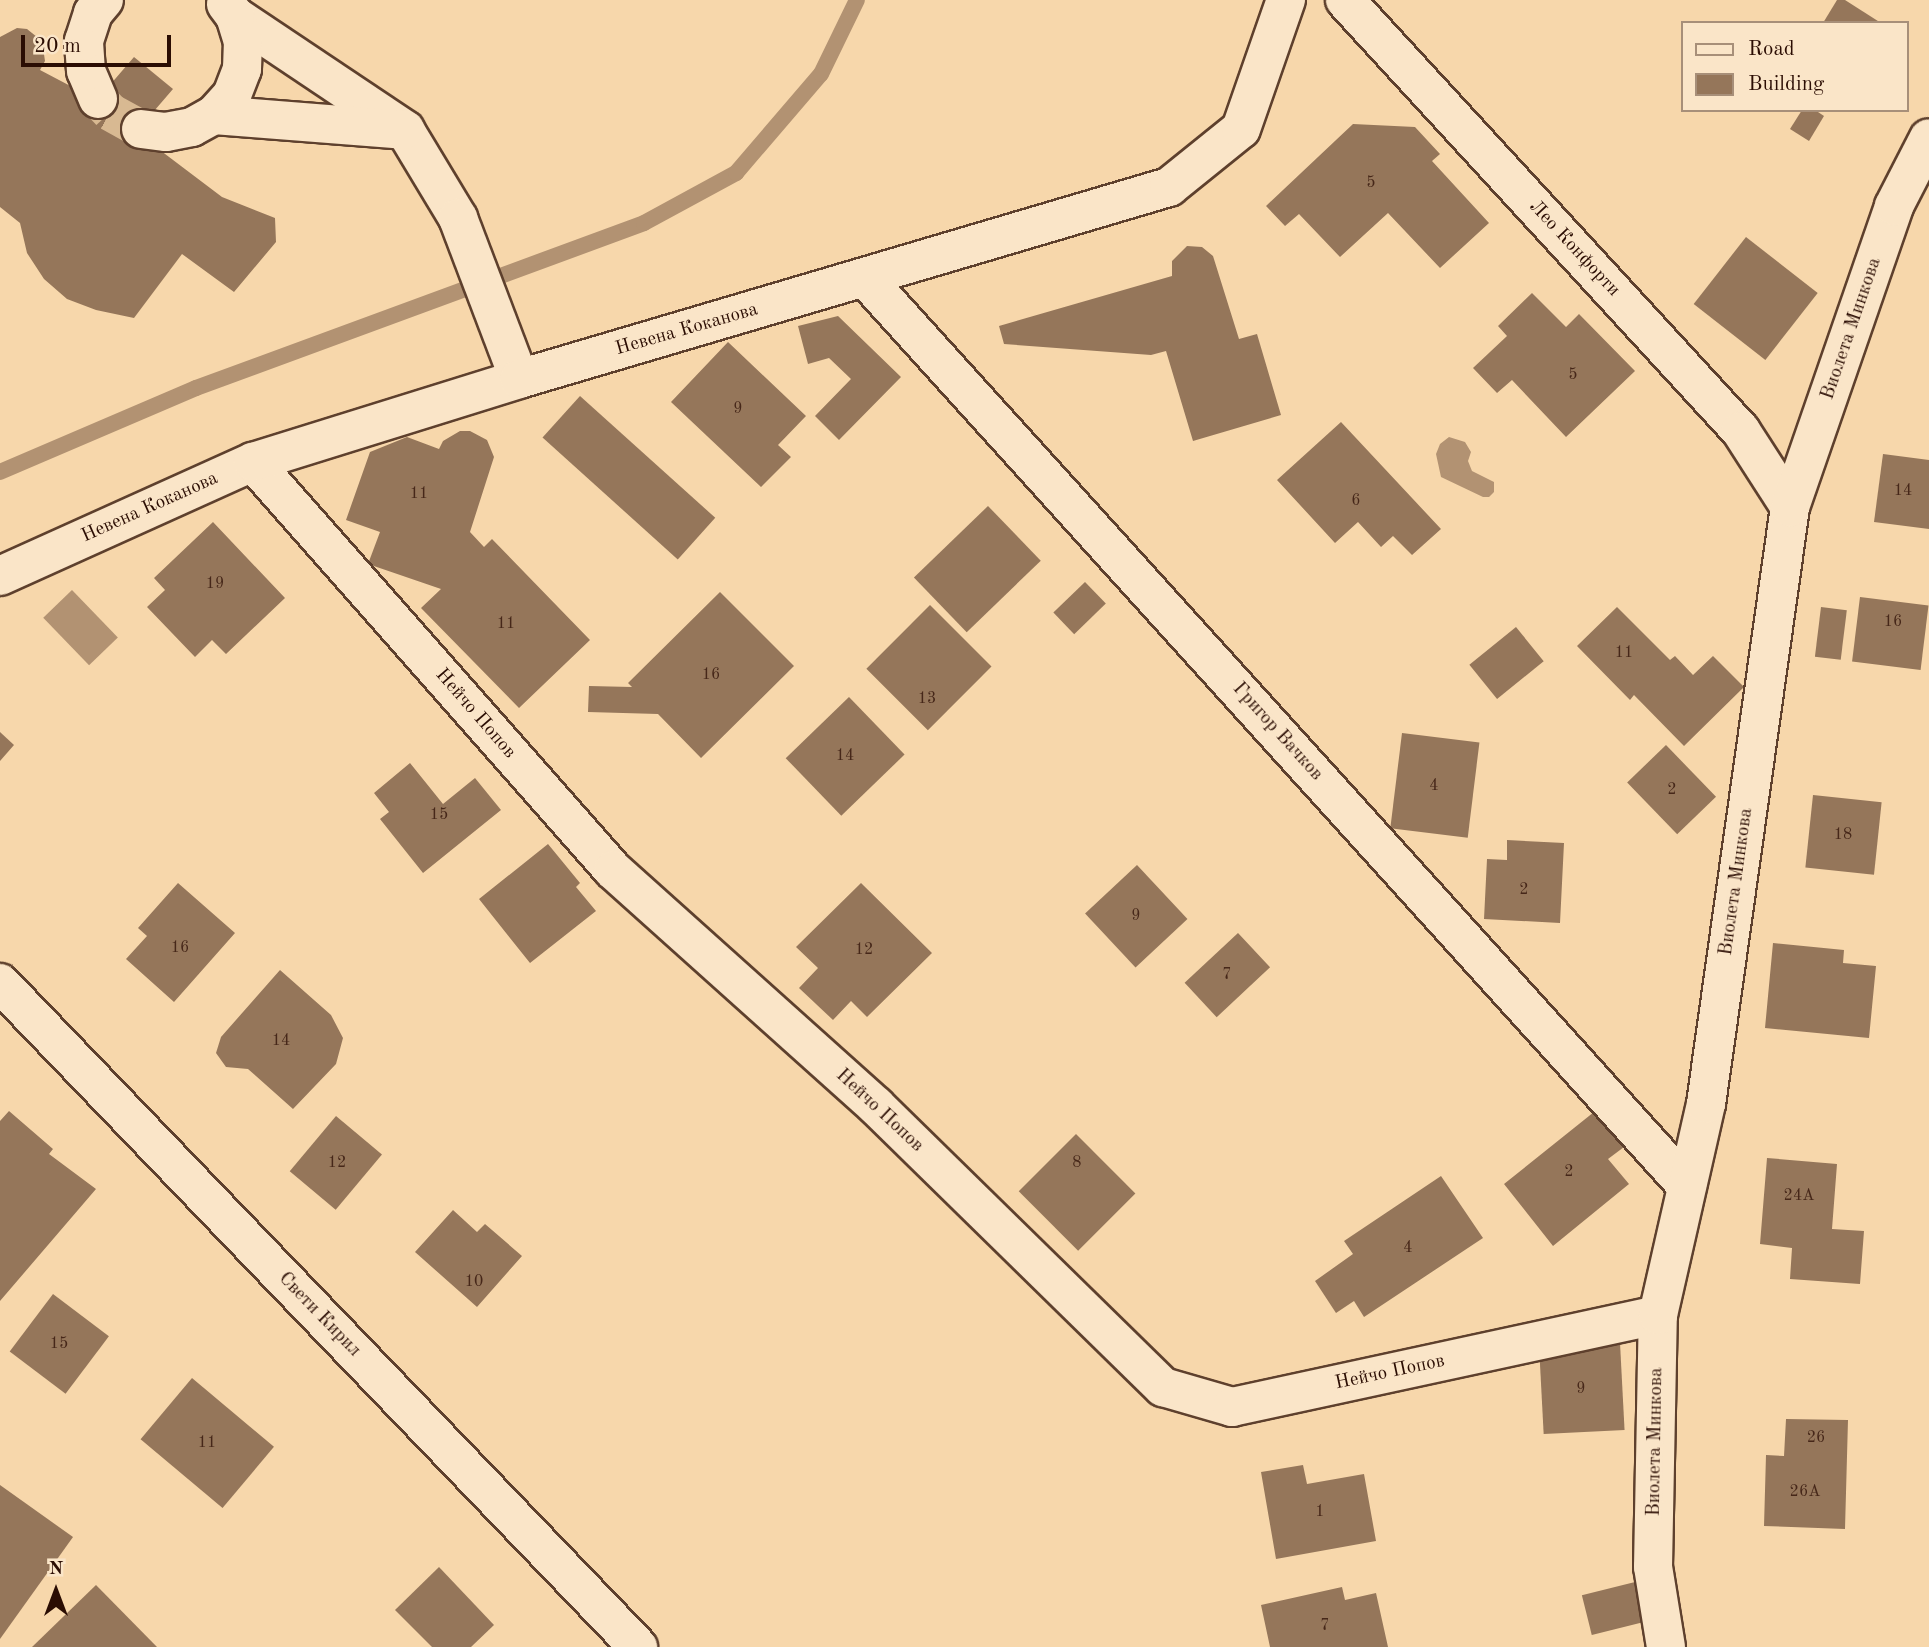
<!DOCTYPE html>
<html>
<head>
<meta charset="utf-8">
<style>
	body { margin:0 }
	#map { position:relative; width:1929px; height:1647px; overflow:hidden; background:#f7d7ab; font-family:"Old Standard TT",serif }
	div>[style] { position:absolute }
	.water>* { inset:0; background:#b29272; transform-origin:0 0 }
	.stream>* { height:16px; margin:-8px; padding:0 8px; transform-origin:8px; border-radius:8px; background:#b29272 }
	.building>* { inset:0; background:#95765a; transform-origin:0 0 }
	.minor-tunnel>* { height:38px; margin-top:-19px; transform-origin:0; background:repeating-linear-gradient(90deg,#d8b992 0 38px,transparent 0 57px) }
	.roads { filter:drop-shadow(2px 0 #5e402d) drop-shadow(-2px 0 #5e402d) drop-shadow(0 2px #5e402d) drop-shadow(0 -2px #5e402d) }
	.minor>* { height:38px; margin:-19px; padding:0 19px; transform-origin:19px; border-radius:19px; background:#fae5c8 }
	span { translate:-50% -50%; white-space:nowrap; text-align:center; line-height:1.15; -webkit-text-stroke:5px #fae5c8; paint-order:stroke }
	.number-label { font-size:16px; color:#462719 }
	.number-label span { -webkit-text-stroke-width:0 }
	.street-label { font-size:19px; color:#2b0d03 }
	.legend { position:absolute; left:1681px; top:21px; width:228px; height:91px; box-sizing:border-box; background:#fae5c8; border:2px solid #a78f79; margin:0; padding:9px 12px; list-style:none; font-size:21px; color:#2b0d03 }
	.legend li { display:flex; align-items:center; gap:14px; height:35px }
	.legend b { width:35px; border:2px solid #a78f79 }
	.north { position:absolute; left:21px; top:1556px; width:70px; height:70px; -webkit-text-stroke:5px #fae5c8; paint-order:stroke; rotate:0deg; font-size:19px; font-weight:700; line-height:28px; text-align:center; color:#2b0d03 }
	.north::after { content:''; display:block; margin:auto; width:24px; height:32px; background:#2b0d03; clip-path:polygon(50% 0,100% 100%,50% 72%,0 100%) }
	.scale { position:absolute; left:21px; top:35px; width:150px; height:32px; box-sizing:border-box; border:4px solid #2b0d03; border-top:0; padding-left:9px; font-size:21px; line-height:24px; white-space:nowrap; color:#2b0d03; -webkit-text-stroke:5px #fae5c8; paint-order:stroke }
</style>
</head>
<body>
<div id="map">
	<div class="water">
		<div style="clip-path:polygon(1449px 437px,1465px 442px,1471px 452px,1468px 461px,1472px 471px,1494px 482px,1494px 492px,1489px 497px,1483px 497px,1441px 477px,1436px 454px,1440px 444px)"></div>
		<div style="left:72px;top:590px;width:66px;height:40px;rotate:46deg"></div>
	</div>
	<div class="stream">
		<div style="left:0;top:472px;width:213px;rotate:-23.2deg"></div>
		<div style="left:196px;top:388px;width:477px;rotate:-20.2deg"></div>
		<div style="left:644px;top:223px;width:105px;rotate:-28.5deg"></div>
		<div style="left:736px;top:173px;width:130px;rotate:-49.4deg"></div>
		<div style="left:821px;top:74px;width:82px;rotate:-64.1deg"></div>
	</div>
	<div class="building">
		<div style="clip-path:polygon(1837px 0,1845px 0,1881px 23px,1823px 23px)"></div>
		<div style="clip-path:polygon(17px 28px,27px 29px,42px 41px,45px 61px,40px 70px,97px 100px,134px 57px,173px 89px,136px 132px,222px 197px,275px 218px,276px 242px,234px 292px,182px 254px,134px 318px,96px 310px,67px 299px,44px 279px,27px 253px,20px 223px,0 207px,0 37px)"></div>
		<div style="clip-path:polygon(1802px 110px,1815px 110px,1824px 116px,1809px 141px,1790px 129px)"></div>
		<div style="clip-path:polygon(1353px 124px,1415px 127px,1440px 154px,1432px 161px,1489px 223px,1440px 268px,1388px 213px,1340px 257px,1299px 214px,1285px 226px,1266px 206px)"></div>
		<div style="left:1746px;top:237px;width:91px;height:85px;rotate:38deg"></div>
		<div style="clip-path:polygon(1187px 246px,1202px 247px,1213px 256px,1239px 339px,1257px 334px,1281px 415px,1193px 441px,1166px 351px,1151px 355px,1004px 344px,999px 326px,1172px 276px,1172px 261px)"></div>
		<div style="clip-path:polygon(1532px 293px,1566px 327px,1579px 314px,1635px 371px,1566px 437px,1512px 380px,1497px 393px,1473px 368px,1507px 336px,1498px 326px)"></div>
		<div style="clip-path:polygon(838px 316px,901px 377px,839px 440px,815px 416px,851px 379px,829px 358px,808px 364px,798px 326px)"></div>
		<div style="clip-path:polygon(728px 342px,806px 416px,778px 445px,791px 457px,761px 487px,671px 402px)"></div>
		<div style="left:580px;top:396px;width:182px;height:56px;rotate:42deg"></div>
		<div style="clip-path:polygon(1341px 422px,1441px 529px,1412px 555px,1393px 536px,1381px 547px,1358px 522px,1335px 543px,1277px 480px)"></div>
		<div style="clip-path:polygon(460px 431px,470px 431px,487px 440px,494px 457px,470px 532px,484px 547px,492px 539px,590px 640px,519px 708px,421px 608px,441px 589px,368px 564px,380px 532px,346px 520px,370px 452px,407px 437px,439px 449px,443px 441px)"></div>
		<div style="clip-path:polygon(1883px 454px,1929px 460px,1929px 529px,1874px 522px)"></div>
		<div style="left:988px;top:506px;width:76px;height:103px;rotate:46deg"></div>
		<div style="clip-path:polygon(213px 522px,285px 598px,226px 654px,212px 640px,195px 657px,147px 607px,165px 590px,154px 578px)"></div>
		<div style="left:1085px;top:582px;width:30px;height:44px;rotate:46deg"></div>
		<div style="clip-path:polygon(720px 592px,794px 666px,701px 758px,658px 714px,588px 712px,589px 686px,632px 687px,628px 683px)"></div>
		<div style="left:1860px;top:597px;width:69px;height:65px;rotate:7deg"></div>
		<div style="left:930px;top:605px;width:87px;height:90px;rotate:45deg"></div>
		<div style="clip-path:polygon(1617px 607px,1670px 660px,1675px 656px,1693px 675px,1713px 656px,1744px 687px,1684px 746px,1634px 695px,1630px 700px,1577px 646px)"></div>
		<div style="left:1821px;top:607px;width:26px;height:50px;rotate:7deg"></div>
		<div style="left:1516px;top:627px;width:44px;height:60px;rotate:51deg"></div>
		<div style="left:849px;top:697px;width:80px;height:88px;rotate:46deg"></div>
		<div style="clip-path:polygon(0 732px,14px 745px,0 761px)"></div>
		<div style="left:1402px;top:733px;width:78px;height:96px;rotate:7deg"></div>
		<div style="left:1666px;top:745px;width:72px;height:54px;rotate:46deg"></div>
		<div style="clip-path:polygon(410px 763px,443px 804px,475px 778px,501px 810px,423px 873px,380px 819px,389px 812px,374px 793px)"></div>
		<div style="left:1813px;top:795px;width:69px;height:73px;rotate:6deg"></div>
		<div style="clip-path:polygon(1507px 840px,1564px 843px,1560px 923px,1484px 919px,1487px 859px,1507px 860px)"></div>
		<div style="clip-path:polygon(548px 844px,580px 883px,576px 887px,596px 911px,530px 963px,479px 899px)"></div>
		<div style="left:1137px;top:865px;width:74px;height:71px;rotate:47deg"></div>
		<div style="clip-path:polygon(178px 883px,235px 933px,174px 1002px,126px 959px,147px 936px,138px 928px)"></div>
		<div style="clip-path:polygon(861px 883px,932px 953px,867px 1017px,851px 1001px,833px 1020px,799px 988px,818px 968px,796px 947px)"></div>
		<div style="left:1238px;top:933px;width:47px;height:73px;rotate:47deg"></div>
		<div style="clip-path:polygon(1773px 943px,1844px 950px,1843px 963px,1876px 966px,1869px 1038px,1765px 1028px)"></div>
		<div style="clip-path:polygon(280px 970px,331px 1015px,343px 1038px,336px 1064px,293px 1109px,248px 1069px,226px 1067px,216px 1053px,221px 1037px)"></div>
		<div style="clip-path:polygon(1599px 1108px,1628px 1144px,1608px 1159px,1629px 1184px,1553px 1246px,1504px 1184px)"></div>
		<div style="clip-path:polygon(9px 1111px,53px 1149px,49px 1154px,96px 1189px,0 1301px,0 1121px)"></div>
		<div style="left:336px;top:1116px;width:60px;height:72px;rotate:40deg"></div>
		<div style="left:1076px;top:1134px;width:84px;height:81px;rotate:45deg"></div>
		<div style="clip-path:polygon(1767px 1158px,1837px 1164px,1832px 1229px,1864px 1231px,1860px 1284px,1790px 1279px,1792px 1248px,1760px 1244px)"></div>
		<div style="clip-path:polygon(1441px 1176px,1483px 1238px,1364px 1317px,1354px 1301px,1336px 1313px,1315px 1281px,1353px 1254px,1344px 1241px)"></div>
		<div style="clip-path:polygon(453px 1210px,477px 1232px,485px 1224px,522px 1256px,477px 1307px,415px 1252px)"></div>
		<div style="left:53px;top:1294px;width:70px;height:72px;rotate:37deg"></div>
		<div style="left:1620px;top:1343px;width:87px;height:81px;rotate:87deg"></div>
		<div style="left:192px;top:1378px;width:107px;height:80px;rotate:40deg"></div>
		<div style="clip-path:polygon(1786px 1419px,1848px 1420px,1845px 1529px,1764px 1526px,1766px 1455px,1784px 1456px)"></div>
		<div style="clip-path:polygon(1303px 1465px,1307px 1484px,1364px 1474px,1376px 1541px,1276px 1559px,1261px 1472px)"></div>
		<div style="clip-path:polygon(0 1485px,73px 1537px,0 1639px)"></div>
		<div style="clip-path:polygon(439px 1567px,494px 1625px,471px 1647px,432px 1647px,395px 1610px)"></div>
		<div style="left:1643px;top:1580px;width:41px;height:63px;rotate:76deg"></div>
		<div style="clip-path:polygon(96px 1585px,157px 1647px,32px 1647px)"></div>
		<div style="clip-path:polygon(1342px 1587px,1345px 1600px,1376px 1593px,1388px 1647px,1270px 1647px,1261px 1605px)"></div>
	</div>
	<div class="minor-tunnel">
		<div style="left:98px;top:99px;width:18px;rotate:47deg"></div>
		<div style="left:110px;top:112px;width:35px;rotate:29deg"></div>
	</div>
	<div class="roads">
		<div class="minor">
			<div style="left:1345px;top:0;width:585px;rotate:47.42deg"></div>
			<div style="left:1741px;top:431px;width:90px;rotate:57.2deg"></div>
			<div style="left:235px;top:16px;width:205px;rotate:33.8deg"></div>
			<div style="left:405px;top:130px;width:103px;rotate:58.9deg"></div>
			<div style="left:458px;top:218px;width:172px;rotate:69.2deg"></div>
			<div style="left:98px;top:99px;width:30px;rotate:-113deg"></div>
			<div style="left:86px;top:71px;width:30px;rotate:-94deg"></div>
			<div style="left:84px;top:41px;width:29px;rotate:-72deg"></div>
			<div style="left:93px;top:13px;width:17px;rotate:-50deg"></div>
			<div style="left:214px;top:115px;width:190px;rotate:4.5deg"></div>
			<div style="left:141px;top:129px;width:25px;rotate:7deg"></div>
			<div style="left:166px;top:132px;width:26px;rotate:-11deg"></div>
			<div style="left:192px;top:127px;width:25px;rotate:-29deg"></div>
			<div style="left:214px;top:115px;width:27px;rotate:-48deg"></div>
			<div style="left:232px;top:95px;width:28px;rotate:-69deg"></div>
			<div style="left:242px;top:69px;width:27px;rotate:-88deg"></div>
			<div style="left:243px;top:42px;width:27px;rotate:-107deg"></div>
			<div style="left:235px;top:16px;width:15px;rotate:-127deg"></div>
			<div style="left:866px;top:279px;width:1223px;rotate:47.85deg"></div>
			<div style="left:253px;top:462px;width:544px;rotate:48.58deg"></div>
			<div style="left:613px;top:870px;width:353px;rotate:41.9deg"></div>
			<div style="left:876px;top:1106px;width:402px;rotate:44.4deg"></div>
			<div style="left:1163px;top:1387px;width:72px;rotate:16.2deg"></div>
			<div style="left:1232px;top:1407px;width:436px;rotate:-12.2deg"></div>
			<div style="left:0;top:576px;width:277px;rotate:-24.3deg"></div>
			<div style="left:253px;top:462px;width:279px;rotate:-17.3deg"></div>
			<div style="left:519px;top:379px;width:678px;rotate:-16.46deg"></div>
			<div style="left:1169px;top:187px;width:92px;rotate:-38.9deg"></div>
			<div style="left:1241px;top:129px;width:137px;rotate:-70.8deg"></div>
			<div style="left:0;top:983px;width:921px;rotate:46.14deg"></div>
			<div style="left:1666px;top:1647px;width:81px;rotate:-99.2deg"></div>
			<div style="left:1653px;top:1567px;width:252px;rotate:-88.9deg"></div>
			<div style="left:1658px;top:1315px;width:216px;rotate:-77.2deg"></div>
			<div style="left:1706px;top:1104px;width:603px;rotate:-81.99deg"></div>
			<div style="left:1790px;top:507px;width:318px;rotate:-70.9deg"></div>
			<div style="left:1894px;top:206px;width:76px;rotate:-62.8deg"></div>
		</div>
	</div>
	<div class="number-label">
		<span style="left:1371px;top:183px">5</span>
		<span style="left:1573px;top:375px">5</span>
		<span style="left:738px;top:409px">9</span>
		<span style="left:1903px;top:491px">14</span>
		<span style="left:419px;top:494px">11</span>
		<span style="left:1356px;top:501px">6</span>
		<span style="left:215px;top:584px">19</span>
		<span style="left:1893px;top:622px">16</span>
		<span style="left:506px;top:624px">11</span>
		<span style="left:1624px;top:653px">11</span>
		<span style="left:711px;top:675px">16</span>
		<span style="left:927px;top:699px">13</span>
		<span style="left:845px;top:756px">14</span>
		<span style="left:1434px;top:786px">4</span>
		<span style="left:1672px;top:790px">2</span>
		<span style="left:439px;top:815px">15</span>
		<span style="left:1843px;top:835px">18</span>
		<span style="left:1524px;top:890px">2</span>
		<span style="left:1136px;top:916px">9</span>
		<span style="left:180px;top:948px">16</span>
		<span style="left:864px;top:950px">12</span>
		<span style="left:1227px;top:975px">7</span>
		<span style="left:281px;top:1041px">14</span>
		<span style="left:337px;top:1163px">12</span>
		<span style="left:1077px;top:1163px">8</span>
		<span style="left:1569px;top:1172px">2</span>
		<span style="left:1799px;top:1196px">24А</span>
		<span style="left:1408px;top:1248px">4</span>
		<span style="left:474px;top:1282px">10</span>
		<span style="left:59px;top:1344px">15</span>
		<span style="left:1581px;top:1389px">9</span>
		<span style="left:1816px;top:1438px">26</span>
		<span style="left:207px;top:1443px">11</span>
		<span style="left:1805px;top:1492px">26А</span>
		<span style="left:1320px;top:1512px">1</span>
		<span style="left:1325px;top:1626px">7</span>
	</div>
	<div class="street-label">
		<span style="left:1574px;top:249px;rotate:47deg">Лео Конфорти</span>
		<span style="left:1852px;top:329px;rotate:-71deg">Виолета Минкова</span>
		<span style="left:687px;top:330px;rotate:-16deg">Невена Коканова</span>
		<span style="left:150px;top:508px;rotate:-24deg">Невена Коканова</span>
		<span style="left:475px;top:714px;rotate:49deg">Нейчо Попов</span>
		<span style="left:1277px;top:732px;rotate:48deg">Григор Вачков</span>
		<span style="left:1737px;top:882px;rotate:-82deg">Виолета Минкова</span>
		<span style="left:879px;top:1111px;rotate:43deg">Нейчо Попов</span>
		<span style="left:319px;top:1315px;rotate:46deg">Свети Кирил</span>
		<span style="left:1390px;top:1373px;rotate:-12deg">Нейчо Попов</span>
		<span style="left:1656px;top:1442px;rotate:-89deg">Виолета Минкова</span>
	</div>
	<ul class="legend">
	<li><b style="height:9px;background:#fae5c8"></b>Road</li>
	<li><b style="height:19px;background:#95765a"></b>Building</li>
	</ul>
	<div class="north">N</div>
	<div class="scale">20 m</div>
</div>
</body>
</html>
